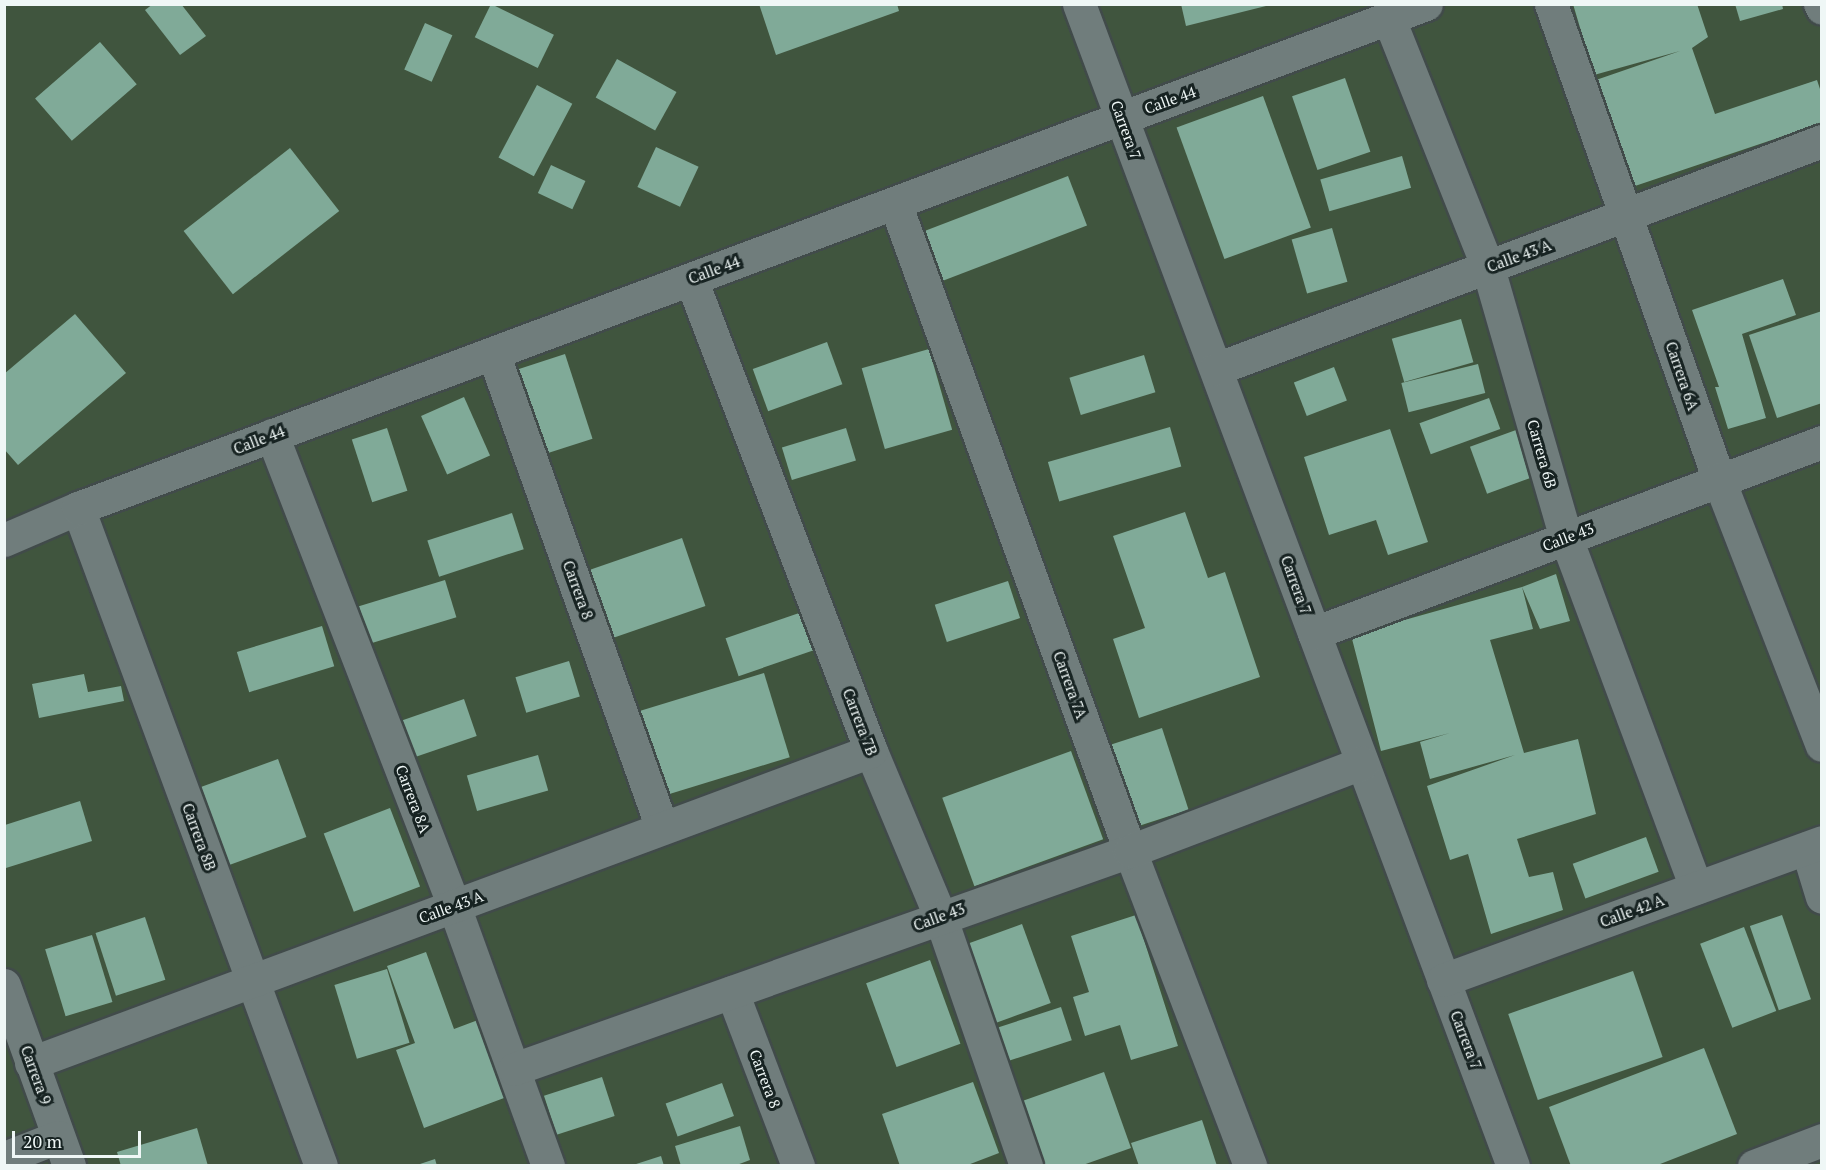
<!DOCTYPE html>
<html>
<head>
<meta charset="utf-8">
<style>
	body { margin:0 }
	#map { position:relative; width:1826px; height:1170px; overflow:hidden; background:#212d2c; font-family:"PT Serif",serif }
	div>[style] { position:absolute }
	.green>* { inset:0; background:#40553e; transform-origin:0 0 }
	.building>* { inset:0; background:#80aa98; transform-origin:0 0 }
	.roads { filter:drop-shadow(2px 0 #414b4a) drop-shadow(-2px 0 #414b4a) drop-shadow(0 2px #414b4a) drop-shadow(0 -2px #414b4a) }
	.minor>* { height:33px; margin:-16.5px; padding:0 16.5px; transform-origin:16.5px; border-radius:16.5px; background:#707d7c }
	span { translate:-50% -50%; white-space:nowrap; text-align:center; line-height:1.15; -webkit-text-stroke:6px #172322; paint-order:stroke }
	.street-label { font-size:15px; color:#eff7f6 }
	.frame { position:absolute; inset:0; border:6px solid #eff7f6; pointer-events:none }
	.scale { position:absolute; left:12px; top:1131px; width:129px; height:27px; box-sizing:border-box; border:3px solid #eff7f6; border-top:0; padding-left:8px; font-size:18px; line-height:21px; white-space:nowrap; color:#eff7f6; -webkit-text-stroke:4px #172322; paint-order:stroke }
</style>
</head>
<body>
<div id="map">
	<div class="green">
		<div style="left:5px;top:5px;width:1816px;height:1161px"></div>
	</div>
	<div class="building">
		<div style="clip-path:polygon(153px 4px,181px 4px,206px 36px,180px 55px,145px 10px)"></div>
		<div style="left:491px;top:4px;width:70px;height:37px;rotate:26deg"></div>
		<div style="clip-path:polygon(759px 4px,897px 4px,899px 11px,776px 55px)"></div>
		<div style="clip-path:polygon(1181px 4px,1270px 4px,1270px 5px,1186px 26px)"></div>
		<div style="clip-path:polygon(1573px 4px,1697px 4px,1708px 37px,1692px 48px,1715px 114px,1817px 80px,1822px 95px,1822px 123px,1632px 187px,1596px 80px,1680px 51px,1594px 75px)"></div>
		<div style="clip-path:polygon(1735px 4px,1782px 4px,1783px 9px,1740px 21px)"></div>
		<div style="left:425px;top:23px;width:30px;height:51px;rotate:24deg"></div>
		<div style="left:100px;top:42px;width:56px;height:86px;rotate:49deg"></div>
		<div style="left:617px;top:59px;width:68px;height:44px;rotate:29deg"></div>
		<div style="left:1345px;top:78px;width:78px;height:56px;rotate:71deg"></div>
		<div style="left:537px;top:85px;width:40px;height:82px;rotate:28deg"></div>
		<div style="left:1263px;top:96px;width:140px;height:92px;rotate:70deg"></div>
		<div style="left:656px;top:147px;width:47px;height:44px;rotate:25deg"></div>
		<div style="left:290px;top:148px;width:80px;height:135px;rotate:52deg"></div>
		<div style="left:1402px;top:156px;width:33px;height:85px;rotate:74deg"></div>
		<div style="left:551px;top:165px;width:38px;height:31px;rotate:25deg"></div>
		<div style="left:1068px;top:176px;width:53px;height:155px;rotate:69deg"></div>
		<div style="left:1332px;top:228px;width:56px;height:42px;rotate:74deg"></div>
		<div style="clip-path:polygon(1783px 279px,1796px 315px,1742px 334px,1766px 418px,1728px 429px,1715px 387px,1719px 387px,1692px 310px)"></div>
		<div style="clip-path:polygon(1822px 311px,1822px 403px,1777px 418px,1749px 335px)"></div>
		<div style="clip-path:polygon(75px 314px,126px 373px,18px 465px,4px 449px,4px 374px)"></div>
		<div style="left:1461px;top:319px;width:45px;height:72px;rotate:74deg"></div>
		<div style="left:827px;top:342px;width:45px;height:79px;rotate:70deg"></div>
		<div style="left:929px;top:349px;width:84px;height:70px;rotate:74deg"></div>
		<div style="left:565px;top:354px;width:89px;height:50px;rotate:72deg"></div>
		<div style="left:1144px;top:355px;width:39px;height:78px;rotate:73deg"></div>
		<div style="left:1478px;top:364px;width:30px;height:79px;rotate:76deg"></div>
		<div style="left:1334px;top:367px;width:36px;height:43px;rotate:69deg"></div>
		<div style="left:464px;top:397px;width:64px;height:47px;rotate:66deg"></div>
		<div style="left:1489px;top:398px;width:33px;height:74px;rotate:70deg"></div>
		<div style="left:1170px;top:427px;width:41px;height:127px;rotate:74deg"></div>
		<div style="left:387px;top:428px;width:66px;height:37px;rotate:72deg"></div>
		<div style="left:846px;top:428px;width:34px;height:67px;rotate:73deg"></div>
		<div style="clip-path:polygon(1390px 429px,1428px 542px,1388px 555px,1376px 520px,1329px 535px,1304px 457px)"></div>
		<div style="left:1516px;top:430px;width:50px;height:49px;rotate:70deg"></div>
		<div style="clip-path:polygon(1185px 512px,1208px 578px,1225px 572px,1260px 677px,1139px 718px,1113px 639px,1145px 628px,1113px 536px)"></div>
		<div style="left:512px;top:513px;width:38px;height:89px;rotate:72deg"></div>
		<div style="left:682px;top:538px;width:72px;height:98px;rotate:71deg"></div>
		<div style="clip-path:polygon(1556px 574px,1570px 621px,1540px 629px,1522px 587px,1533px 629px,1490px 640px,1524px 753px,1578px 739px,1596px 814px,1517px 839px,1529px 877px,1553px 872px,1563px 910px,1491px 934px,1468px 854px,1450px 860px,1427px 786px,1515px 755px,1430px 779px,1420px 742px,1450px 733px,1381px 751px,1351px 635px,1522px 587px)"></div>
		<div style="left:445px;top:580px;width:39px;height:90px;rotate:73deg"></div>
		<div style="left:1008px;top:581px;width:39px;height:77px;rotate:72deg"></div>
		<div style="left:805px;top:611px;width:40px;height:84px;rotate:71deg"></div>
		<div style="left:322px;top:626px;width:42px;height:89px;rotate:73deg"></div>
		<div style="left:569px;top:661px;width:37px;height:56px;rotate:73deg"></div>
		<div style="left:764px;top:673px;width:88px;height:130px;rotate:73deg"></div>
		<div style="clip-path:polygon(84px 674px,88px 692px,121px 686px,124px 701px,39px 718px,32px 684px)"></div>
		<div style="left:464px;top:699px;width:39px;height:65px;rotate:71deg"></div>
		<div style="left:1162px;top:728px;width:86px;height:59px;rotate:72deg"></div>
		<div style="left:1071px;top:751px;width:94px;height:137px;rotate:70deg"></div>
		<div style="left:538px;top:755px;width:37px;height:74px;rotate:74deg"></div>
		<div style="left:278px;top:759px;width:83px;height:82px;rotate:70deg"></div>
		<div style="clip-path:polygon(80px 801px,92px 841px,6px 868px,5px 825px)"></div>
		<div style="left:390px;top:808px;width:84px;height:71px;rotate:69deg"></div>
		<div style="left:1646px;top:837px;width:37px;height:78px;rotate:70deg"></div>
		<div style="clip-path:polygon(1136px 915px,1178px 1046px,1131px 1060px,1120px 1025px,1085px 1036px,1073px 997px,1089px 992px,1071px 936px)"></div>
		<div style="left:1782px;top:915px;width:89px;height:34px;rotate:71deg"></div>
		<div style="left:145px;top:917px;width:66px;height:52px;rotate:72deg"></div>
		<div style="left:1022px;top:924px;width:84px;height:66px;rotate:70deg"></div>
		<div style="left:1744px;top:927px;width:90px;height:47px;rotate:69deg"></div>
		<div style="left:92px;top:935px;width:70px;height:49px;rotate:73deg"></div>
		<div style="clip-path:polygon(426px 952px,454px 1029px,486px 1017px,515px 1094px,424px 1128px,396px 1050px,415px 1043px,387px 966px)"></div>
		<div style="left:930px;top:960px;width:89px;height:68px;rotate:70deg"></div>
		<div style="left:387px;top:969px;width:77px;height:55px;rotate:73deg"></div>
		<div style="left:1633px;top:971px;width:91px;height:132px;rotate:71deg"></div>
		<div style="left:1061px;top:1007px;width:35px;height:67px;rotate:72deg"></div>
		<div style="clip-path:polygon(1704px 1048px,1737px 1134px,1655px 1166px,1571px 1166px,1549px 1107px)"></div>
		<div style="clip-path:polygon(1104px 1072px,1131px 1148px,1080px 1166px,1036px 1166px,1014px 1104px)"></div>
		<div style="left:602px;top:1077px;width:41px;height:61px;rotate:72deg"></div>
		<div style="clip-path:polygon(973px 1082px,999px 1153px,965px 1166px,900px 1166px,882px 1114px)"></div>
		<div style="left:722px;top:1083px;width:35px;height:60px;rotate:70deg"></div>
		<div style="clip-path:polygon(1202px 1120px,1217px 1166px,1139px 1166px,1131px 1143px)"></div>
		<div style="clip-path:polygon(740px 1126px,750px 1160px,734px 1166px,681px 1166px,675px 1146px)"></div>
		<div style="clip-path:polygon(197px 1128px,208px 1166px,121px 1166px,117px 1152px)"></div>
		<div style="clip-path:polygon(661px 1156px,664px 1166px,633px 1166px,633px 1165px)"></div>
		<div style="clip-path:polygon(435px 1159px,437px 1166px,417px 1166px,417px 1165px)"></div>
	</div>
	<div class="roads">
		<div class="minor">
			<div style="left:1079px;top:4px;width:1240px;rotate:69.52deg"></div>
			<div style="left:1551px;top:4px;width:505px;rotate:70.56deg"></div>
			<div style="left:1719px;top:480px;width:284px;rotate:68.8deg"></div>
			<div style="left:1820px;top:4px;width:4px;rotate:63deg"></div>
			<div style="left:1389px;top:19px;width:268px;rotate:68.3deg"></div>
			<div style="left:1488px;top:268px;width:281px;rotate:73.9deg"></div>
			<div style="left:1566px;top:538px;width:373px;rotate:69.6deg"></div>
			<div style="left:895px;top:203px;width:689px;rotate:70.07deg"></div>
			<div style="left:1130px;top:851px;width:337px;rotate:69.1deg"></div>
			<div style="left:691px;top:279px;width:505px;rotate:69.13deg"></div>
			<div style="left:871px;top:751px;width:179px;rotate:67.3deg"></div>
			<div style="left:940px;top:916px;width:264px;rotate:71deg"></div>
			<div style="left:493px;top:353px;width:504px;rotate:70.41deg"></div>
			<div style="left:1216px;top:369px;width:647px;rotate:-20.62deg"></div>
			<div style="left:272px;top:435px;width:505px;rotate:68.87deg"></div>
			<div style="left:454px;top:906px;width:276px;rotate:70.1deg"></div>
			<div style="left:78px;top:508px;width:701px;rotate:69.73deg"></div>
			<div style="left:4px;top:540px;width:81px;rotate:-23.4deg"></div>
			<div style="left:78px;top:508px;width:1439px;rotate:-20.5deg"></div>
			<div style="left:1314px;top:633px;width:543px;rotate:-20.61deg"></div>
			<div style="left:1807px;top:848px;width:51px;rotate:73deg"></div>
			<div style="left:1443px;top:980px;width:403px;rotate:-20deg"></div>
			<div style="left:4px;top:985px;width:192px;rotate:70.2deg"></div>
			<div style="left:732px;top:992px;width:186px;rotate:69.2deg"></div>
			<div style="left:31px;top:1063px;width:896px;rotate:-20.38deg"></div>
			<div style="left:514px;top:1069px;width:653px;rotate:-19.49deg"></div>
			<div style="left:1130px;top:851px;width:248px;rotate:-20.8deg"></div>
			<div style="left:4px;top:1158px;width:58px;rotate:-21.3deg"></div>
			<div style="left:1754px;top:1166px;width:73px;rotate:-20.9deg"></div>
		</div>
	</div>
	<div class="street-label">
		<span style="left:1170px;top:100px;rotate:-20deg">Calle 44</span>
		<span style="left:1126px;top:130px;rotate:70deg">Carrera 7</span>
		<span style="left:1519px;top:256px;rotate:-20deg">Calle 43 A</span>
		<span style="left:714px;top:270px;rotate:-20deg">Calle 44</span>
		<span style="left:1682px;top:376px;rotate:71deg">Carrera 6A</span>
		<span style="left:259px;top:440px;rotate:-21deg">Calle 44</span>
		<span style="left:1542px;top:454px;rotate:74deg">Carrera 6B</span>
		<span style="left:1568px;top:537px;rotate:-21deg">Calle 43</span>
		<span style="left:1296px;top:585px;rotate:70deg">Carrera 7</span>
		<span style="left:578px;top:590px;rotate:70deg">Carrera 8</span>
		<span style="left:1070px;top:685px;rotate:70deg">Carrera 7A</span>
		<span style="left:860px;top:722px;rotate:69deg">Carrera 7B</span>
		<span style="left:413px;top:799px;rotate:69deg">Carrera 8A</span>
		<span style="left:199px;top:837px;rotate:70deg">Carrera 8B</span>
		<span style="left:451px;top:907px;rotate:-20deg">Calle 43 A</span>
		<span style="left:1632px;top:911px;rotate:-20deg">Calle 42 A</span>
		<span style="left:939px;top:917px;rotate:-20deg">Calle 43</span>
		<span style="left:1466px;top:1040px;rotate:69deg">Carrera 7</span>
		<span style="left:36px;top:1075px;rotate:70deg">Carrera 9</span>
		<span style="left:765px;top:1079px;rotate:69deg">Carrera 8</span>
	</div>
	<div class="frame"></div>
	<div class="scale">20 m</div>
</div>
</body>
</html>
